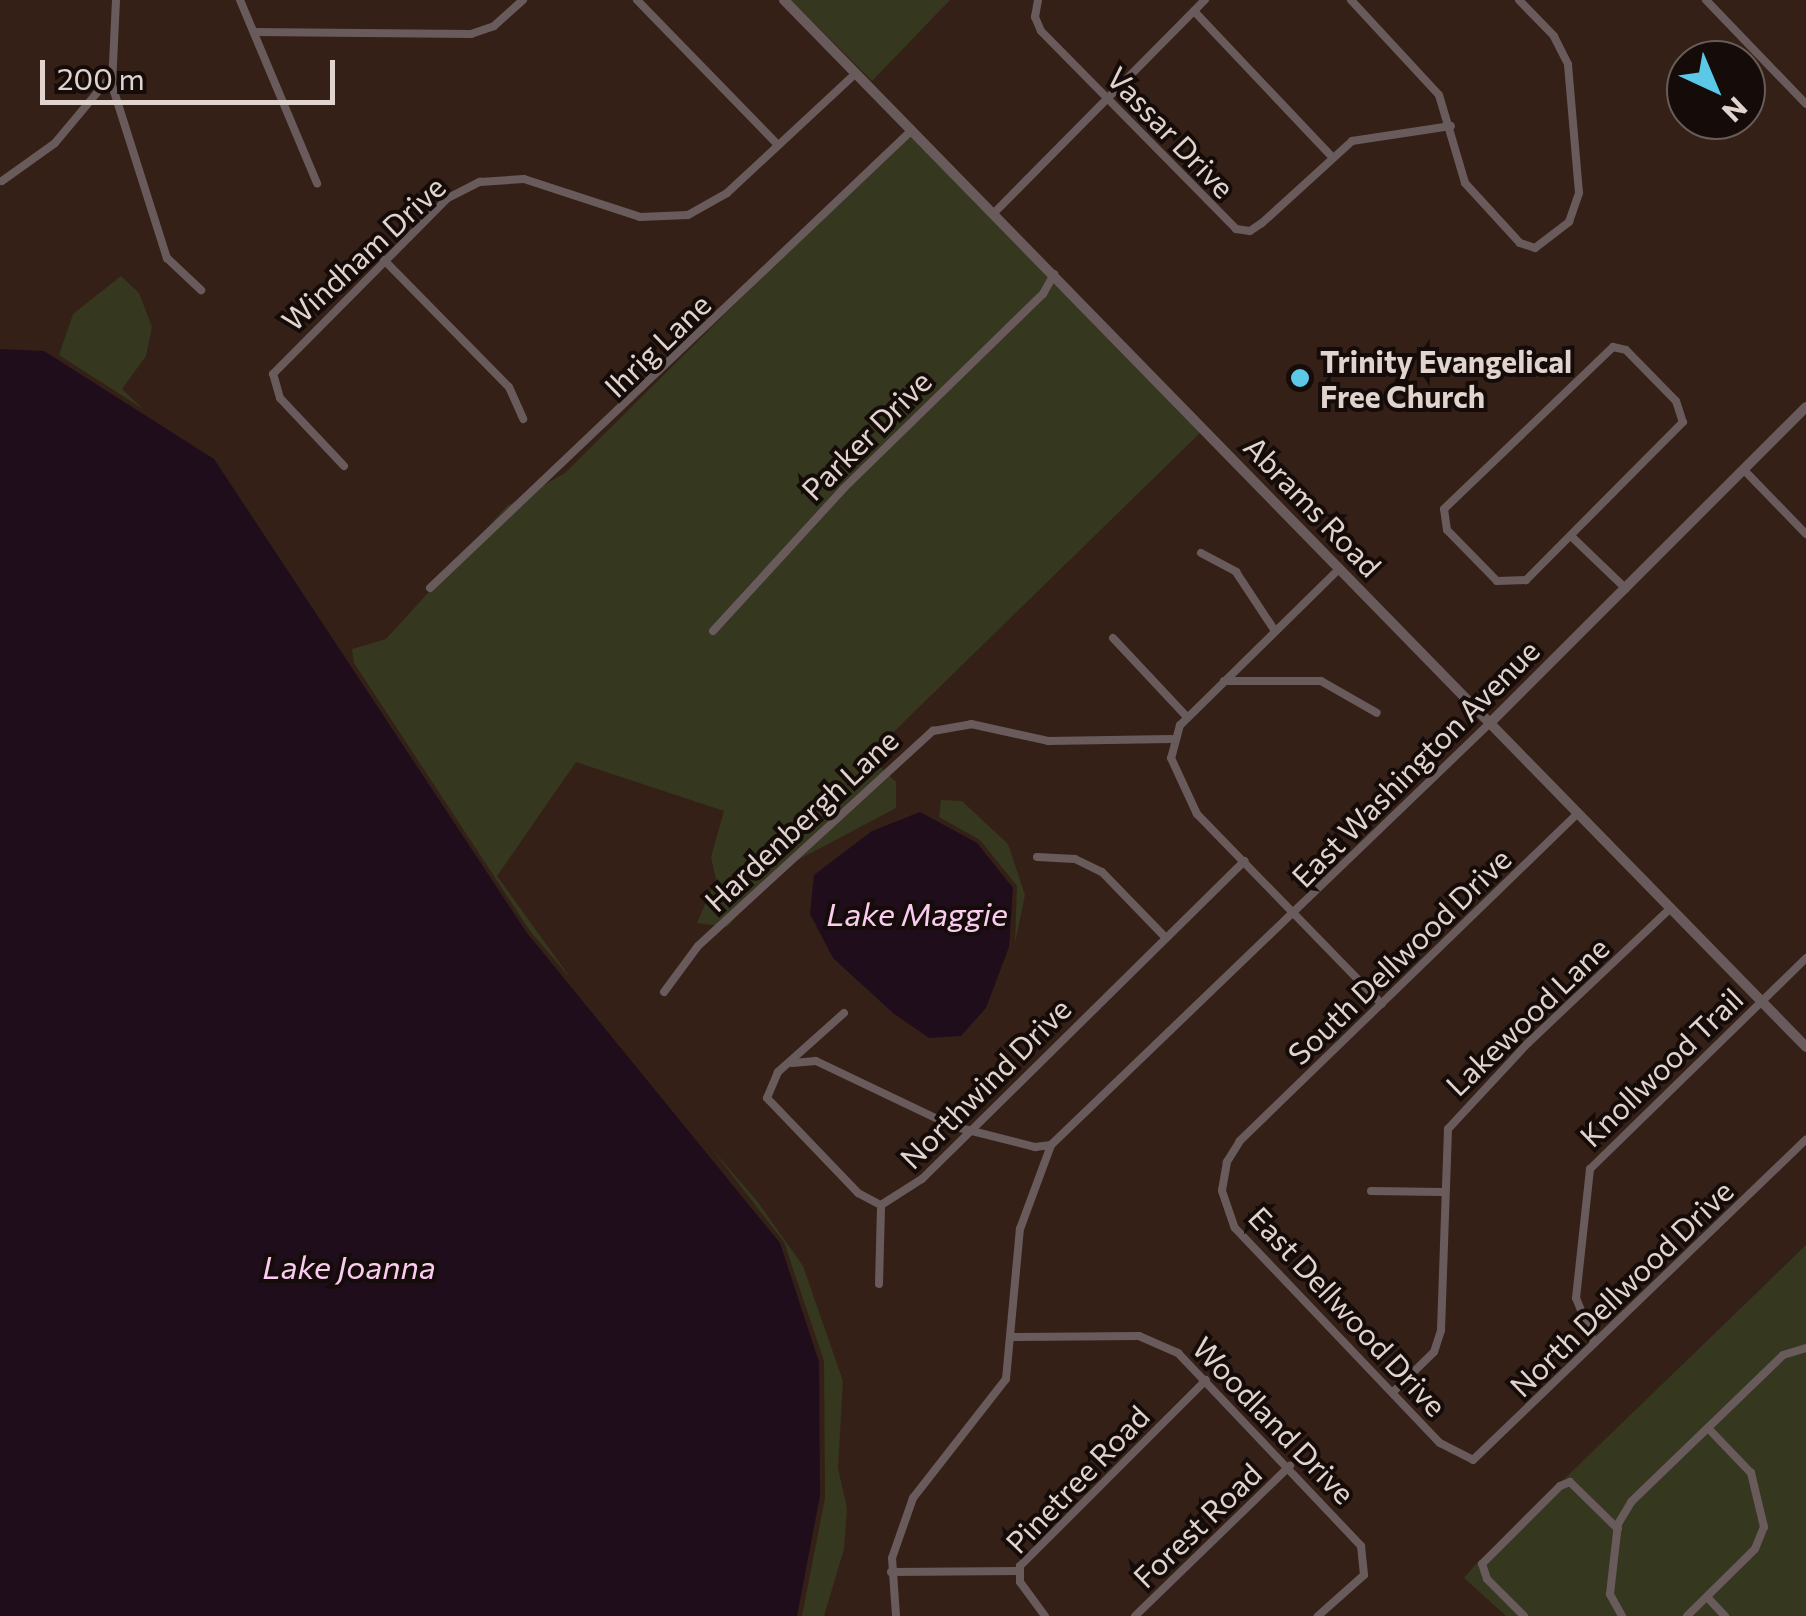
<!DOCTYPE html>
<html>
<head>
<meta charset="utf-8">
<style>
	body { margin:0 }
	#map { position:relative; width:1806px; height:1616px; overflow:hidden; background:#342017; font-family:Commissioner,sans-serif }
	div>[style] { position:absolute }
	.green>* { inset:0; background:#35371f }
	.water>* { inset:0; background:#1f0d1c }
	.minor>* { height:8px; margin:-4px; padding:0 4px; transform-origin:4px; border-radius:4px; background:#695b5c }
	.tertiary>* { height:10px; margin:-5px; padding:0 5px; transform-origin:5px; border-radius:5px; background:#695b5c }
	.dots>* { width:28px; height:28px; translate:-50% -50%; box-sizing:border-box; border:5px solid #150c09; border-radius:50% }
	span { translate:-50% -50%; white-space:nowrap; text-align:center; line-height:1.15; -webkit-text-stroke:8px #150c09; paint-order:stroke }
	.street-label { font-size:30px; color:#e1d3cd }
	.poi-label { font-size:30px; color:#e1d3cd; font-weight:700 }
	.left { translate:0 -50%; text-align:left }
	.water-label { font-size:32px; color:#fbccf0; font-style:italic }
	.north { position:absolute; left:1666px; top:40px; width:100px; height:100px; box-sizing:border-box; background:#150c09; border:2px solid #675c57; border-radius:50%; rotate:136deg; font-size:28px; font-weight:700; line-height:40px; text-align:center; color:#e1d3cd }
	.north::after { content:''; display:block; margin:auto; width:35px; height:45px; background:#5ac8e6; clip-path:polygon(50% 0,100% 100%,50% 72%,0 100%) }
	.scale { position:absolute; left:40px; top:60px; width:295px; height:45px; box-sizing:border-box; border:5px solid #e1d3cd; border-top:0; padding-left:12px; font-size:30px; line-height:35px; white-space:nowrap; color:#e1d3cd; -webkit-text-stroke:8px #150c09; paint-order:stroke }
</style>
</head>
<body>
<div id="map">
	<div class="green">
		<div style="clip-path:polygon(791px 0,950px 0,872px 81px)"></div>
		<div style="clip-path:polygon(908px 132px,1200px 433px,869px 756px,896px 782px,896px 808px,779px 870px,727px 927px,697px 923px,716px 879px,711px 857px,724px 811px,576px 762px,497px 876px,572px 980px,530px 931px,354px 663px,352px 649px,386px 639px,507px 506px,565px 473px)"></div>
		<div style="clip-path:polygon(121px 276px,139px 293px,152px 327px,146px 356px,122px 389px,143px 409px,59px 355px,73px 314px)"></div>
		<div style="clip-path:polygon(941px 800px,962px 801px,1008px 844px,1025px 895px,1015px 943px,1017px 886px,980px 840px,939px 817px)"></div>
		<div style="clip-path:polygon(711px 1148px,757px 1201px,803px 1266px,843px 1381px,838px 1468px,847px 1508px,844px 1549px,824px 1616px,802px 1616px,825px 1498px,824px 1361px,784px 1242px)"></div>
		<div style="clip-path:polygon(1806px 1245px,1806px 1616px,1506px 1616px,1464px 1578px,1475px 1565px)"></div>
	</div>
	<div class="water">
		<div style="clip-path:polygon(0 349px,44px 351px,214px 459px,527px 933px,780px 1243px,819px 1362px,820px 1496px,797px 1616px,0 1616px)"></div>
		<div style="clip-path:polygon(920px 812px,977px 843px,1013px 888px,1009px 947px,986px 1008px,961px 1036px,929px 1038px,893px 1013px,833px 958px,810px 914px,814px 875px,872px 831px)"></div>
	</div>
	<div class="minor">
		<div style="left:116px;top:0;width:85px;rotate:92.7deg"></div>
		<div style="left:112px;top:85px;width:182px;rotate:72.4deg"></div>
		<div style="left:167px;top:258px;width:47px;rotate:43.3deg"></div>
		<div style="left:240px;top:0;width:199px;rotate:67.2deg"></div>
		<div style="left:637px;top:0;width:201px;rotate:45.8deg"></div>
		<div style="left:1038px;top:0;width:17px;rotate:100deg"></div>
		<div style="left:1035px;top:17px;width:15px;rotate:67deg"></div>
		<div style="left:1041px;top:31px;width:278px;rotate:45.4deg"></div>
		<div style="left:1236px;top:229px;width:14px;rotate:8deg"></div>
		<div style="left:1250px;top:231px;width:14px;rotate:-34deg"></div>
		<div style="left:1262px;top:223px;width:122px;rotate:-42.3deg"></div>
		<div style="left:1352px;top:141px;width:100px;rotate:-8.6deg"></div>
		<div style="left:1351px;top:0;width:129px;rotate:47.2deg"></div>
		<div style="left:1439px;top:95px;width:92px;rotate:73.5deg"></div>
		<div style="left:1465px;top:183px;width:81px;rotate:47.5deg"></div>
		<div style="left:1520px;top:243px;width:16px;rotate:18deg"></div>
		<div style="left:1535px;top:248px;width:43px;rotate:-37.4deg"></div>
		<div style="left:1569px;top:222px;width:31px;rotate:-71deg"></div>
		<div style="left:1579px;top:193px;width:129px;rotate:-94.9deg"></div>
		<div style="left:1568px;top:64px;width:31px;rotate:-117deg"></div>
		<div style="left:1554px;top:36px;width:50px;rotate:-134.2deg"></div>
		<div style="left:1706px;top:0;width:144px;rotate:46.1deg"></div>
		<div style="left:1194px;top:11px;width:199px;rotate:46.6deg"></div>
		<div style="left:254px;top:32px;width:217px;rotate:0.5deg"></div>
		<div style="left:471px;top:34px;width:24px;rotate:-19deg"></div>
		<div style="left:494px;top:26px;width:39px;rotate:-42deg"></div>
		<div style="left:2px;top:181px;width:65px;rotate:-35.6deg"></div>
		<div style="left:55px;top:143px;width:87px;rotate:-50.1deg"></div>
		<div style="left:994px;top:213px;width:300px;rotate:-45.3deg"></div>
		<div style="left:384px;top:260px;width:178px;rotate:45.5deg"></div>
		<div style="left:509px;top:387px;width:35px;rotate:66deg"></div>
		<div style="left:1613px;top:347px;width:13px;rotate:13deg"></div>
		<div style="left:1626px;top:350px;width:71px;rotate:45.6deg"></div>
		<div style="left:1676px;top:401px;width:22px;rotate:72deg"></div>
		<div style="left:1683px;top:422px;width:223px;rotate:134.8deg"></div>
		<div style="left:1526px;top:580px;width:29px;rotate:178deg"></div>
		<div style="left:1497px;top:581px;width:71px;rotate:-134.4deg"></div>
		<div style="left:1447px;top:530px;width:21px;rotate:-98deg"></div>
		<div style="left:1444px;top:509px;width:234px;rotate:-43.8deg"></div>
		<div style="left:344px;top:466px;width:93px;rotate:-133.3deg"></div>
		<div style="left:280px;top:398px;width:25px;rotate:-106deg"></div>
		<div style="left:273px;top:374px;width:248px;rotate:-45.2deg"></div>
		<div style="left:448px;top:198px;width:36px;rotate:-27deg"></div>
		<div style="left:480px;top:182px;width:44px;rotate:-3.9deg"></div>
		<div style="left:524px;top:179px;width:122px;rotate:18.1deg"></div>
		<div style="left:640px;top:217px;width:48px;rotate:-2.4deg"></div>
		<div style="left:688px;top:215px;width:45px;rotate:-29.4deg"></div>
		<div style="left:727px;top:193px;width:176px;rotate:-42.9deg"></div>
		<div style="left:1744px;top:470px;width:89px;rotate:45.9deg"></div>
		<div style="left:1571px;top:536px;width:76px;rotate:43.9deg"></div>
		<div style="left:1201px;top:553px;width:40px;rotate:28deg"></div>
		<div style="left:1236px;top:572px;width:71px;rotate:56.5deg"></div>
		<div style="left:1339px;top:569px;width:223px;rotate:135.5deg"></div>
		<div style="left:1180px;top:725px;width:34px;rotate:105deg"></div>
		<div style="left:1171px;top:758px;width:62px;rotate:65.1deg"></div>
		<div style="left:1197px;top:814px;width:265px;rotate:45.8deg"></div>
		<div style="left:430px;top:588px;width:665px;rotate:-43.54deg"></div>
		<div style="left:713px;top:631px;width:194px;rotate:-47.5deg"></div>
		<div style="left:844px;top:488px;width:278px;rotate:-44.3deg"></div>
		<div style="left:1043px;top:294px;width:23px;rotate:-61deg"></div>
		<div style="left:1113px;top:638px;width:108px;rotate:46.9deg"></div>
		<div style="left:1224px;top:681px;width:97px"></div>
		<div style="left:1321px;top:681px;width:64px;rotate:29.7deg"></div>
		<div style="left:1577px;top:814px;width:470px;rotate:135.9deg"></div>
		<div style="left:1240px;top:1141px;width:25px;rotate:122deg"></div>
		<div style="left:1227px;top:1162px;width:29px;rotate:100deg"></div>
		<div style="left:1222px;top:1191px;width:39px;rotate:71deg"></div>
		<div style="left:1235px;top:1228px;width:297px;rotate:46.4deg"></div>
		<div style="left:1440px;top:1443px;width:37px;rotate:27deg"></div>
		<div style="left:1473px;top:1460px;width:462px;rotate:-43.9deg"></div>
		<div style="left:1037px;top:857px;width:38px;rotate:3deg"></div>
		<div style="left:1075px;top:859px;width:30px;rotate:26deg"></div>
		<div style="left:1102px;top:872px;width:91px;rotate:45.9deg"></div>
		<div style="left:664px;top:992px;width:57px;rotate:-53.5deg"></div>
		<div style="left:698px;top:946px;width:319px;rotate:-42.5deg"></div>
		<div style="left:933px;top:731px;width:39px;rotate:-10deg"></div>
		<div style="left:971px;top:724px;width:79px;rotate:12.4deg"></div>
		<div style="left:1048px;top:741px;width:123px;rotate:-0.9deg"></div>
		<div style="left:844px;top:1013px;width:89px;rotate:138.2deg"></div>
		<div style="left:778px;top:1072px;width:28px;rotate:113deg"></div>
		<div style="left:767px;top:1098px;width:132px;rotate:46.2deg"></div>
		<div style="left:858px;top:1193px;width:26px;rotate:28deg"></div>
		<div style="left:792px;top:1063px;width:24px;rotate:-5deg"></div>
		<div style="left:816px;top:1061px;width:151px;rotate:25.5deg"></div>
		<div style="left:952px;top:1126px;width:86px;rotate:14.2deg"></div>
		<div style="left:1035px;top:1147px;width:16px;rotate:-7deg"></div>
		<div style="left:1051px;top:1145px;width:609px;rotate:-43.87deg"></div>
		<div style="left:1371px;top:1191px;width:71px;rotate:0.8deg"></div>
		<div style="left:881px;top:1205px;width:49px;rotate:-32.4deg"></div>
		<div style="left:922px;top:1179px;width:453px;rotate:-44.6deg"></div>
		<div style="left:879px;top:1284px;width:79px;rotate:-88.5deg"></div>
		<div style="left:1014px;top:1337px;width:125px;rotate:-0.5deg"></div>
		<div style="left:1139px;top:1336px;width:43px;rotate:23.6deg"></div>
		<div style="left:1178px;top:1353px;width:266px;rotate:46.5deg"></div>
		<div style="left:1361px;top:1546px;width:29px;rotate:84deg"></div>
		<div style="left:1364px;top:1575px;width:62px;rotate:138.3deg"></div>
		<div style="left:1593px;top:1340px;width:45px;rotate:-112deg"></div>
		<div style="left:1576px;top:1298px;width:130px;rotate:-83.8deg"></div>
		<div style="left:1590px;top:1169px;width:302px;rotate:-44.3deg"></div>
		<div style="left:1393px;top:1392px;width:57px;rotate:-44.3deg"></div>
		<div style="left:1434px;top:1352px;width:23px;rotate:-72deg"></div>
		<div style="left:1441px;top:1330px;width:201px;rotate:-88deg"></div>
		<div style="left:1448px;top:1129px;width:117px;rotate:-47.1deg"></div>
		<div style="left:1528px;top:1043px;width:197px;rotate:-43.4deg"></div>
		<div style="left:891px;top:1572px;width:127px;rotate:-0.5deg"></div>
		<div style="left:1708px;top:1598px;width:25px;rotate:47deg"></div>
		<div style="left:896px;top:1616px;width:58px;rotate:-93.9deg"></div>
		<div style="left:892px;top:1558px;width:64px;rotate:-70.7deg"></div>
		<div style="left:913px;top:1498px;width:151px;rotate:-52deg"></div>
		<div style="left:1006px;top:1379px;width:151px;rotate:-84.7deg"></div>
		<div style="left:1020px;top:1229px;width:90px;rotate:-69.7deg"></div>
		<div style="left:1045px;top:1616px;width:42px;rotate:-126.3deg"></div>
		<div style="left:1020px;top:1582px;width:16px;rotate:-90deg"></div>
		<div style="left:1020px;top:1566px;width:263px;rotate:-45deg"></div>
		<div style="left:1135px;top:1616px;width:216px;rotate:-44.1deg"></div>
		<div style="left:1524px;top:1616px;width:52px;rotate:-135deg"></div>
		<div style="left:1487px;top:1579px;width:16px;rotate:-108deg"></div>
		<div style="left:1482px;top:1564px;width:110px;rotate:-45deg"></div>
		<div style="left:1560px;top:1486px;width:11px;rotate:-22deg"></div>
		<div style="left:1570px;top:1482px;width:67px;rotate:44.4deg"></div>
		<div style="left:1622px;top:1616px;width:25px;rotate:-119deg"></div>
		<div style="left:1610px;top:1594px;width:70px;rotate:-83.5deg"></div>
		<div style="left:1618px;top:1524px;width:26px;rotate:-59deg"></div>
		<div style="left:1631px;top:1502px;width:211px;rotate:-44deg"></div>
		<div style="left:1783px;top:1355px;width:24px;rotate:-17deg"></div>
		<div style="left:1687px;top:1616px;width:95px;rotate:-44.6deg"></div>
		<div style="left:1755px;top:1549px;width:24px;rotate:-68deg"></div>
		<div style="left:1764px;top:1527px;width:56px;rotate:-103.5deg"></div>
		<div style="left:1751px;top:1473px;width:62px;rotate:-133.7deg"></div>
	</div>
	<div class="tertiary">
		<div style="left:784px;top:0;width:1463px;rotate:45.69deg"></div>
		<div style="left:1490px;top:723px;width:447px;rotate:-45deg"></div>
	</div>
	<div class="dots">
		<div style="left:1300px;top:378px;background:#5ac8e6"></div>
	</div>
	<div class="street-label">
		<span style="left:1171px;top:132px;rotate:46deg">Vassar Drive</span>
		<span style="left:363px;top:253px;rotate:-43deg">Windham Drive</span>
		<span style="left:657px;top:345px;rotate:-44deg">Ihrig Lane</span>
		<span style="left:866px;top:435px;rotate:-45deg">Parker Drive</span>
		<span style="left:1313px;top:506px;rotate:46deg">Abrams Road</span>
		<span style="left:1415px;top:763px;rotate:-45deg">East Washington Avenue</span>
		<span style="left:801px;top:820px;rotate:-43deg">Hardenbergh Lane</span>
		<span style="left:1399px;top:956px;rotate:-44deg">South Dellwood Drive</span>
		<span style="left:1527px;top:1016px;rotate:-44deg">Lakewood Lane</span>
		<span style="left:1661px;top:1067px;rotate:-44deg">Knollwood Trail</span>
		<span style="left:985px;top:1083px;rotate:-45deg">Northwind Drive</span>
		<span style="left:1621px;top:1288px;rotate:-44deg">North Dellwood Drive</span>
		<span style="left:1348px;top:1311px;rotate:47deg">East Dellwood Drive</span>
		<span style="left:1274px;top:1420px;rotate:46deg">Woodland Drive</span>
		<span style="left:1077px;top:1479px;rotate:-46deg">Pinetree Road</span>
		<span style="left:1197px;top:1525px;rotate:-44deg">Forest Road</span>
	</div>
	<div class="poi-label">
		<span class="left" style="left:1320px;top:378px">Trinity Evangelical<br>Free Church</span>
	</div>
	<div class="water-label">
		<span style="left:917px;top:913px">Lake Maggie</span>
		<span style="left:349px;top:1266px">Lake Joanna</span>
	</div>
	<div class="north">N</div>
	<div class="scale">200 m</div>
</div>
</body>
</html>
